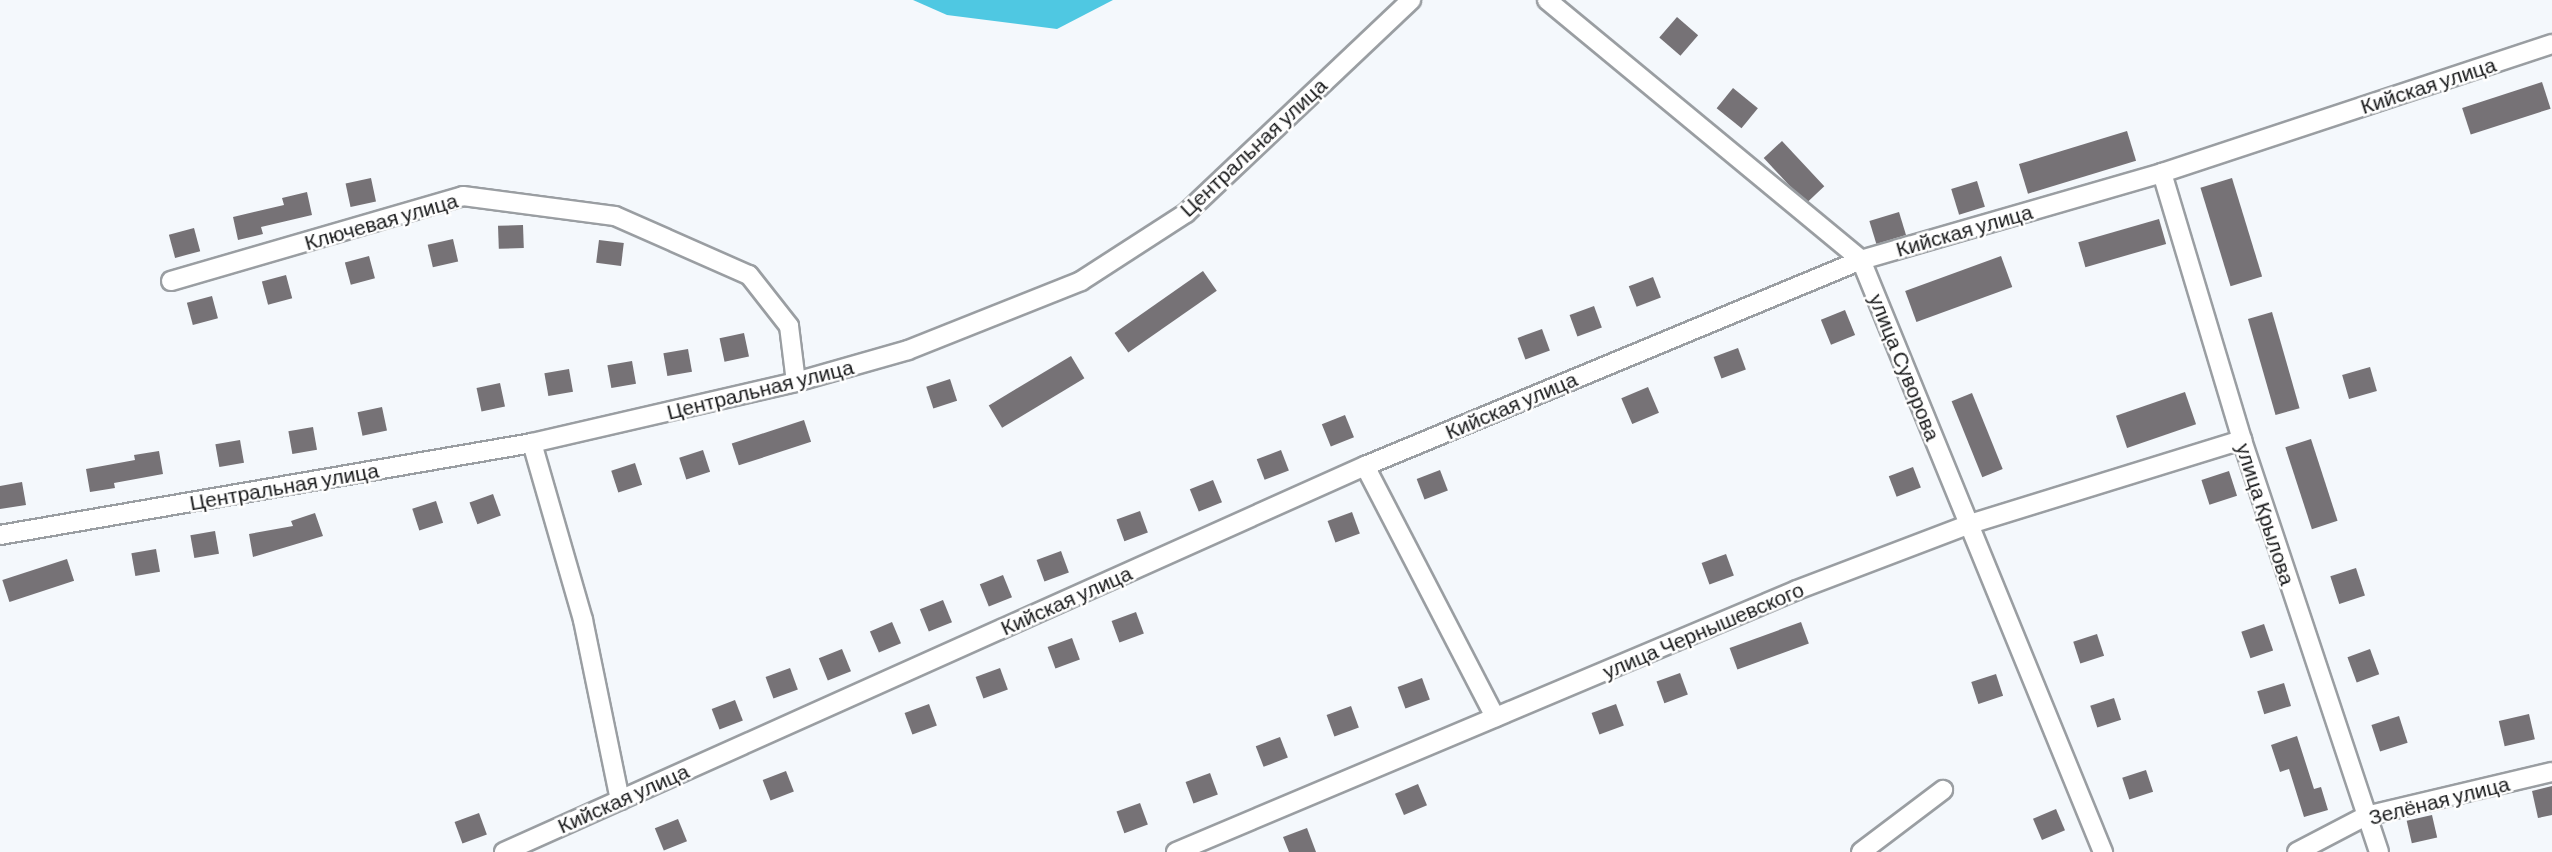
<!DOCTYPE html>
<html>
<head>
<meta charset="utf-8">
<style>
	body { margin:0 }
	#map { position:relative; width:2552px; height:852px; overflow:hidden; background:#f4f8fc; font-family:Barlow,sans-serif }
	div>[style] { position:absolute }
	.water>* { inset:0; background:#4fc8e2 }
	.building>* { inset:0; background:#767276; transform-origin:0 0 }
	.roads { filter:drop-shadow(2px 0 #9a9ea2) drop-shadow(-2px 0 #9a9ea2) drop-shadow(0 2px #9a9ea2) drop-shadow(0 -2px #9a9ea2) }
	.minor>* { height:18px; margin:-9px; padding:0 9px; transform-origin:9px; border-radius:9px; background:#fff }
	span { translate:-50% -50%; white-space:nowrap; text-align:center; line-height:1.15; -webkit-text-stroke:5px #fff; paint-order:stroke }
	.street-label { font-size:21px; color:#1a1b1c }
</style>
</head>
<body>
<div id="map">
	<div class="water">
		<div style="clip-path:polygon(913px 0,1113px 0,1057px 29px,947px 15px)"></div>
	</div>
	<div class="building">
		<div style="left:1677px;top:17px;width:28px;height:27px;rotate:41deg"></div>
		<div style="left:2542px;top:82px;width:28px;height:84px;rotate:72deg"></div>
		<div style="left:1733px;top:88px;width:32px;height:26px;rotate:39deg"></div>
		<div style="left:2127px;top:131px;width:31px;height:113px;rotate:73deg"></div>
		<div style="left:1782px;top:141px;width:62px;height:25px;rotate:47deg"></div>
		<div style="left:371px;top:178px;width:24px;height:26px;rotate:78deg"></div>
		<div style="left:2232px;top:178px;width:103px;height:33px;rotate:73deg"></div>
		<div style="left:1977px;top:181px;width:27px;height:27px;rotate:73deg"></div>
		<div style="clip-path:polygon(307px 192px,312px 215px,261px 227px,263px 234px,238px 240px,233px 217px,284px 205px,282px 198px)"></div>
		<div style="left:1899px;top:212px;width:24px;height:31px;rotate:73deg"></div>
		<div style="left:2159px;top:219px;width:26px;height:84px;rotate:74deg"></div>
		<div style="left:523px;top:225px;width:23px;height:25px;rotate:88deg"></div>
		<div style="left:194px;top:228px;width:24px;height:26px;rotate:75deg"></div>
		<div style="left:453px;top:239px;width:23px;height:26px;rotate:77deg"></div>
		<div style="left:599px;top:240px;width:25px;height:23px;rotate:7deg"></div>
		<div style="left:369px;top:256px;width:23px;height:25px;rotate:75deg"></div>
		<div style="left:2001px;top:256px;width:33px;height:102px;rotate:70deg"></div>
		<div style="left:1203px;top:271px;width:24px;height:108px;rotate:55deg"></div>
		<div style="left:286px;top:275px;width:24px;height:25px;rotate:75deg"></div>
		<div style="left:1653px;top:277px;width:22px;height:26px;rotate:69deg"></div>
		<div style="left:212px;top:296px;width:23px;height:26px;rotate:75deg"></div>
		<div style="left:1594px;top:306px;width:23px;height:26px;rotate:70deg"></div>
		<div style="left:1845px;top:310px;width:27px;height:26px;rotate:68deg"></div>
		<div style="left:2272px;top:312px;width:100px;height:25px;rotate:74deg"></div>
		<div style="left:1542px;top:329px;width:23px;height:26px;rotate:70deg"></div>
		<div style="left:744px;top:333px;width:24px;height:25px;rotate:78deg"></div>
		<div style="left:1738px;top:348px;width:23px;height:26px;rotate:70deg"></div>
		<div style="left:688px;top:349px;width:23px;height:25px;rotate:80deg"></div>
		<div style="left:1071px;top:356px;width:26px;height:96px;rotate:59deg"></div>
		<div style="left:632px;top:361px;width:23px;height:25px;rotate:80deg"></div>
		<div style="left:2370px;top:367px;width:25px;height:29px;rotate:74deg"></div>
		<div style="left:569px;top:369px;width:23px;height:25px;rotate:80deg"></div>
		<div style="left:950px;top:379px;width:23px;height:25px;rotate:72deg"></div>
		<div style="left:500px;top:383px;width:24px;height:24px;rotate:78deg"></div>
		<div style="left:1648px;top:387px;width:28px;height:29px;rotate:67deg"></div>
		<div style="left:2185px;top:392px;width:34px;height:73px;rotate:71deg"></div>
		<div style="left:1972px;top:393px;width:82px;height:22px;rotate:68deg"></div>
		<div style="left:382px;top:407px;width:24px;height:25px;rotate:78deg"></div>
		<div style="left:1345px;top:415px;width:24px;height:25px;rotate:68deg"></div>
		<div style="left:804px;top:420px;width:23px;height:76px;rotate:72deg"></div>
		<div style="left:313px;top:427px;width:23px;height:25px;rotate:80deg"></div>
		<div style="left:2311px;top:439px;width:86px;height:27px;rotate:72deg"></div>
		<div style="left:240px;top:440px;width:23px;height:25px;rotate:80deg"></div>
		<div style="left:703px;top:450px;width:23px;height:25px;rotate:72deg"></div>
		<div style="left:1281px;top:450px;width:22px;height:26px;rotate:69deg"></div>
		<div style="clip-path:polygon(159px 451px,163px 474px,114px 483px,115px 488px,90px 492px,86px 469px,135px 460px,134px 455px)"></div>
		<div style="left:635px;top:463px;width:23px;height:25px;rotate:72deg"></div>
		<div style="left:1913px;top:467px;width:22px;height:26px;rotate:69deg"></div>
		<div style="left:1440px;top:470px;width:22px;height:25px;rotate:69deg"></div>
		<div style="left:2229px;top:471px;width:26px;height:29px;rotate:72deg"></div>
		<div style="left:1213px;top:480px;width:24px;height:25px;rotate:68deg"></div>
		<div style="clip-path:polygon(22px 482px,26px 505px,0 509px,0 486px)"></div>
		<div style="left:493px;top:494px;width:23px;height:25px;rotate:70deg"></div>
		<div style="left:436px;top:501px;width:23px;height:25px;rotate:72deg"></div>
		<div style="left:1140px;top:511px;width:23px;height:25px;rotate:70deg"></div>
		<div style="left:1352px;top:512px;width:23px;height:26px;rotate:70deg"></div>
		<div style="clip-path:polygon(315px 513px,323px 536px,253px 557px,249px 534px,293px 526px,291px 521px)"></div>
		<div style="left:215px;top:531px;width:23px;height:25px;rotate:80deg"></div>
		<div style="left:156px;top:549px;width:23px;height:25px;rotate:80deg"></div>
		<div style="left:1061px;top:551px;width:23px;height:26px;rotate:70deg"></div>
		<div style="left:1726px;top:554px;width:23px;height:26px;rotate:70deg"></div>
		<div style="left:67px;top:559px;width:23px;height:68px;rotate:72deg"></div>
		<div style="left:2356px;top:568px;width:29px;height:27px;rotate:72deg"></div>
		<div style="left:1003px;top:575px;width:24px;height:25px;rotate:68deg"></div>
		<div style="left:943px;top:600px;width:24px;height:25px;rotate:68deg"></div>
		<div style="left:1136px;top:612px;width:23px;height:26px;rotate:70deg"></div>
		<div style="left:892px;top:622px;width:23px;height:24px;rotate:67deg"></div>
		<div style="left:1801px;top:622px;width:23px;height:76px;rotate:70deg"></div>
		<div style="left:2264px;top:624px;width:28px;height:24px;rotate:71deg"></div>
		<div style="left:2097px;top:634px;width:23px;height:25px;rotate:72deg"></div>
		<div style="left:1072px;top:638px;width:23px;height:26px;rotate:70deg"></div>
		<div style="left:842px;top:649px;width:24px;height:25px;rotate:68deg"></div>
		<div style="left:2370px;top:649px;width:27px;height:24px;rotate:70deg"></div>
		<div style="left:790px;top:668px;width:23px;height:26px;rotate:70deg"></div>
		<div style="left:1000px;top:668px;width:23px;height:26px;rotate:70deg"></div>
		<div style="left:1680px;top:673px;width:23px;height:25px;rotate:70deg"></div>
		<div style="left:1996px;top:674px;width:23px;height:26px;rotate:72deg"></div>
		<div style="left:1422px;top:678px;width:23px;height:26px;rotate:70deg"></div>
		<div style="left:2284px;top:683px;width:24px;height:28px;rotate:73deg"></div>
		<div style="left:2114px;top:698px;width:23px;height:25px;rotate:72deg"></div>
		<div style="left:735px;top:700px;width:22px;height:25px;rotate:69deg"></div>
		<div style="left:929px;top:704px;width:23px;height:26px;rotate:70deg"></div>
		<div style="left:1616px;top:704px;width:23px;height:26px;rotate:70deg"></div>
		<div style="left:1351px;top:706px;width:23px;height:26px;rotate:70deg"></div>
		<div style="left:2529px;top:714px;width:26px;height:31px;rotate:77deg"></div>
		<div style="left:2399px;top:716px;width:28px;height:29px;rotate:72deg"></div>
		<div style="clip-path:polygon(2297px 736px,2314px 789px,2321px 787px,2328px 810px,2304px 817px,2289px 769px,2280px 772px,2271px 745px)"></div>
		<div style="left:1280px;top:737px;width:22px;height:26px;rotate:69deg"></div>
		<div style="left:2146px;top:770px;width:23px;height:25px;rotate:72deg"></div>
		<div style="left:786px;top:771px;width:22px;height:25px;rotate:69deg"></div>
		<div style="left:1210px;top:773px;width:23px;height:26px;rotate:70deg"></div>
		<div style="left:1418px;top:784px;width:23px;height:25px;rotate:67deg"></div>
		<div style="clip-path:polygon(2552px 786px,2552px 815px,2538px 818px,2532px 791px)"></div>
		<div style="left:1140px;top:803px;width:23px;height:25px;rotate:70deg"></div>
		<div style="left:2056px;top:809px;width:23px;height:25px;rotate:67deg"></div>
		<div style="left:479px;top:813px;width:23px;height:26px;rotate:70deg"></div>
		<div style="left:2432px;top:815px;width:23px;height:26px;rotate:77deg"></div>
		<div style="left:678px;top:819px;width:24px;height:25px;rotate:68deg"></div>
		<div style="clip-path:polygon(1307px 828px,1316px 852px,1289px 852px,1283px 837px)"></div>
	</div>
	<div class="roads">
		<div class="minor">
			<div style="left:1547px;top:0;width:408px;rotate:39.6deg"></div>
			<div style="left:1861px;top:260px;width:640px;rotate:67.77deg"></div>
			<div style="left:2162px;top:173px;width:279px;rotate:73.3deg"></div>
			<div style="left:2242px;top:440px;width:434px;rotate:71.6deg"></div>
			<div style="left:171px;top:281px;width:304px;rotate:-16.2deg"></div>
			<div style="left:463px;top:196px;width:153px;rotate:7.5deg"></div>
			<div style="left:615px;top:216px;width:146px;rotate:23.8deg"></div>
			<div style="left:749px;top:275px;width:65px;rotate:51.9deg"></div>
			<div style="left:789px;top:326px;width:56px;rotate:82.9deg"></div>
			<div style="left:532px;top:443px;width:184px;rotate:73.9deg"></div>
			<div style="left:583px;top:620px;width:184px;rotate:78.4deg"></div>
			<div style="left:1365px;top:466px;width:283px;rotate:62.6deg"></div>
			<div style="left:0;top:535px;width:540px;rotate:-9.81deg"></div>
			<div style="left:532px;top:443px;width:271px;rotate:-13deg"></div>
			<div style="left:796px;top:382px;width:116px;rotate:-15.9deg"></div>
			<div style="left:908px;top:350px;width:186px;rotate:-21.7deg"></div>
			<div style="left:1081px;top:281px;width:125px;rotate:-32.9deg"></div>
			<div style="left:1186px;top:213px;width:310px;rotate:-43.4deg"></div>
			<div style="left:504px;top:852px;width:944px;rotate:-24.15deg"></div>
			<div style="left:1365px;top:466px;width:537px;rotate:-22.55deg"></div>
			<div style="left:1861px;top:260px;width:313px;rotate:-16.1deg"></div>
			<div style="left:2162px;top:173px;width:411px;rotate:-18.3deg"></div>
			<div style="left:1176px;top:852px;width:674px;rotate:-22.87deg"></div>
			<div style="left:1797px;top:590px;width:185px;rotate:-20.9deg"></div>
			<div style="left:1970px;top:524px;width:285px;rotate:-17.2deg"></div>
			<div style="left:1861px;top:852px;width:103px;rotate:-37.1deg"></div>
			<div style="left:2297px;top:852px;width:78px;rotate:-27.6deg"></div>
			<div style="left:2366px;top:816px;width:191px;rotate:-13.3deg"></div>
		</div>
	</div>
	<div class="street-label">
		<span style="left:2428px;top:85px;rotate:-18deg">Кийская улица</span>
		<span style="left:1253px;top:147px;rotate:-43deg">Центральная улица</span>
		<span style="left:381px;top:221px;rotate:-16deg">Ключевая улица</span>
		<span style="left:1964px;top:230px;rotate:-16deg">Кийская улица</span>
		<span style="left:1905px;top:367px;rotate:68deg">улица Суворова</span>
		<span style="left:760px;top:389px;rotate:-14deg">Центральная улица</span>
		<span style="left:1511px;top:405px;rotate:-23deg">Кийская улица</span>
		<span style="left:284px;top:486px;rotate:-10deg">Центральная улица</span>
		<span style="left:2266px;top:514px;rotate:72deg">улица Крылова</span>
		<span style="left:1066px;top:600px;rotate:-24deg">Кийская улица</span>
		<span style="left:1703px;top:630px;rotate:-23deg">улица Чернышевского</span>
		<span style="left:623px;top:798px;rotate:-24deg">Кийская улица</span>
		<span style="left:2439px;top:800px;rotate:-14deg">Зелёная улица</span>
	</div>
</div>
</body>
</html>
